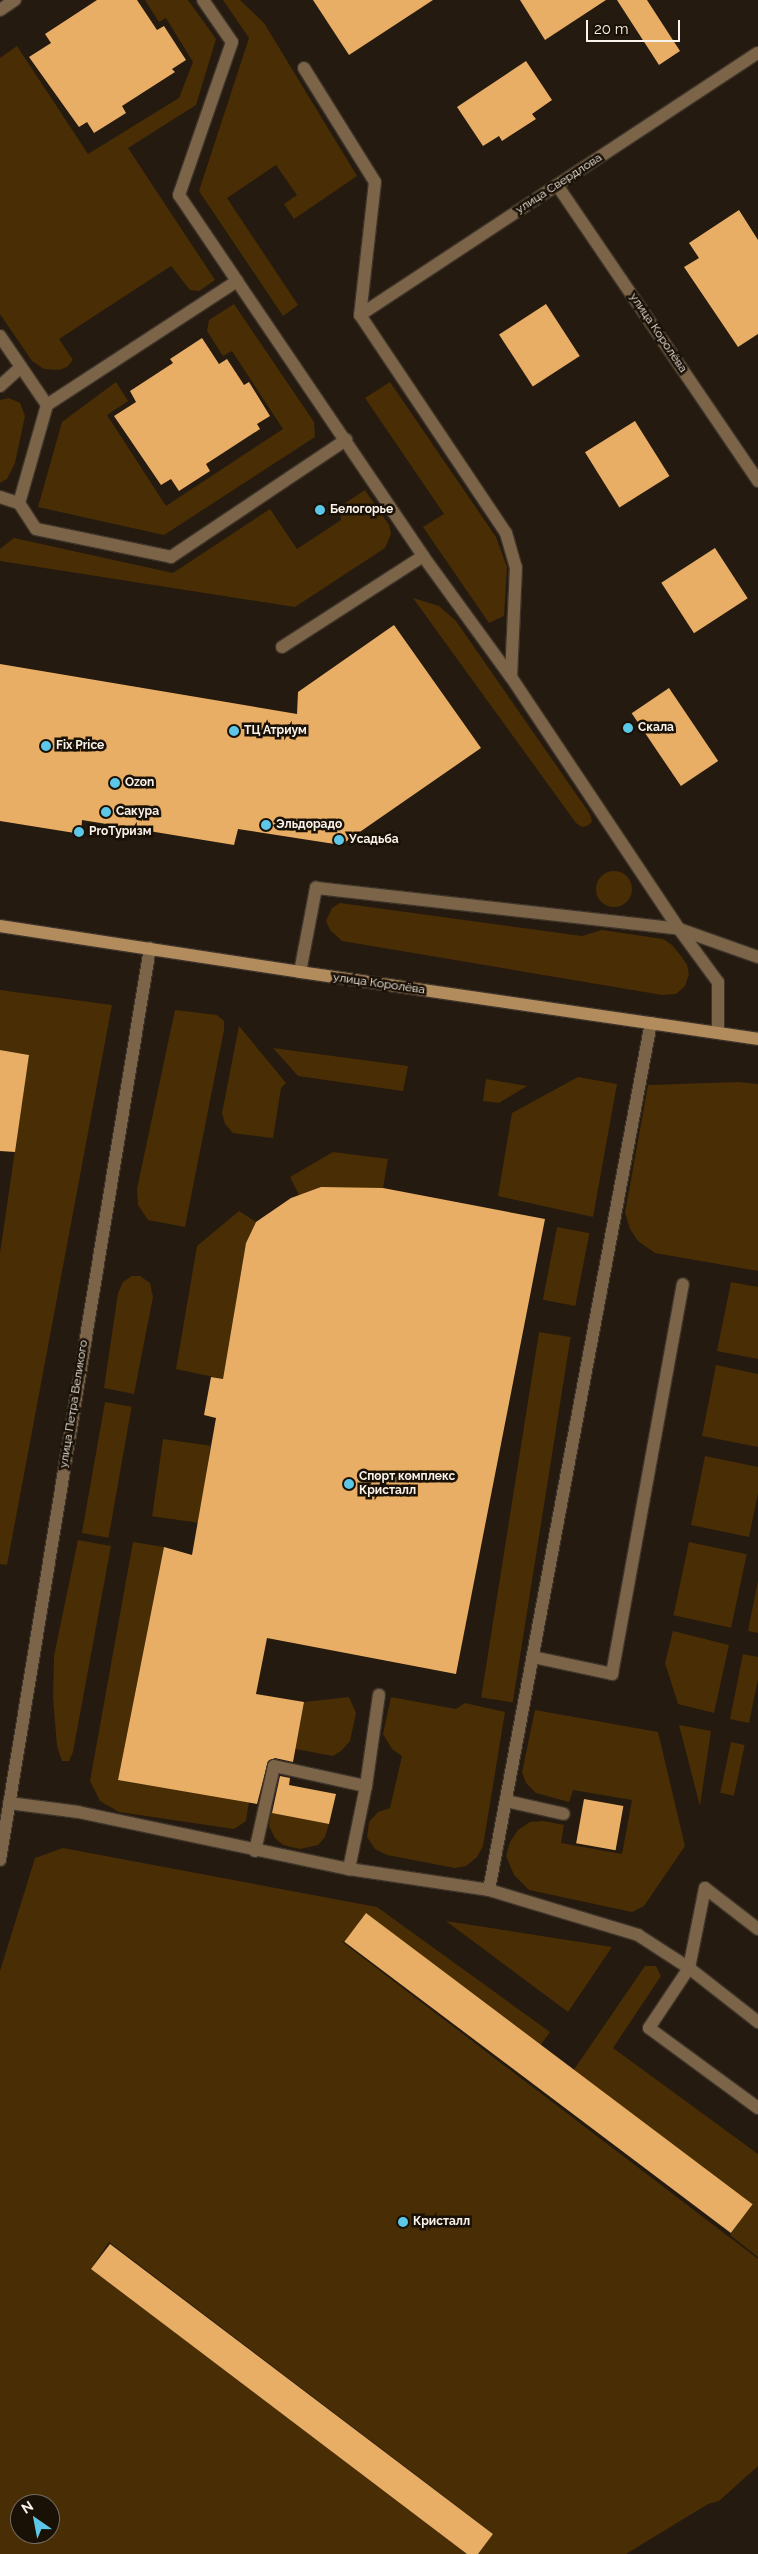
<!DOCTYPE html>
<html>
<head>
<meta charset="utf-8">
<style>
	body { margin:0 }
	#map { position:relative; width:758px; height:2554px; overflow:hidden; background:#241a0f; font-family:Raleway,sans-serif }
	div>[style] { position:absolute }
	.green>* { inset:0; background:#492d04; transform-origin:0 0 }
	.round { border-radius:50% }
	.building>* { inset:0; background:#e9ae65; transform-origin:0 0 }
	.roads { filter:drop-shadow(1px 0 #3e342a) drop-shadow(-1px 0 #3e342a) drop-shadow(0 1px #3e342a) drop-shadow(0 -1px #3e342a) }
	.service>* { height:12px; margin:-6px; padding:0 6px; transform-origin:6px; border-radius:6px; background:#7b6448 }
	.minor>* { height:12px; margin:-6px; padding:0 6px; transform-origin:6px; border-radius:6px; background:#7b6448 }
	.secondary>* { height:12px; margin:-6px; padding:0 6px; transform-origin:6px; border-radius:6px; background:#b38c5e }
	.dots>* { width:14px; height:14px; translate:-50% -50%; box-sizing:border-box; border:2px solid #1a1106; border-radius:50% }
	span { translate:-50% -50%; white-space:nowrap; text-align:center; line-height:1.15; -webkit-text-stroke:5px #1a1106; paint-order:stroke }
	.street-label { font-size:12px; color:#faf3ec }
	.poi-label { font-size:12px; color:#faf3ec; font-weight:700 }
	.left { translate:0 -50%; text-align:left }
	.north { position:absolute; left:10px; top:2494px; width:50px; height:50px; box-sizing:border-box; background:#1a1106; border:1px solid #746b62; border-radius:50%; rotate:327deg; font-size:14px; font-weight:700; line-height:20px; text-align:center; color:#faf3ec }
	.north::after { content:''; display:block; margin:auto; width:18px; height:22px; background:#5dc7e8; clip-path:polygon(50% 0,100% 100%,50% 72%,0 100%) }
	.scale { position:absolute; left:586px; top:20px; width:94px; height:22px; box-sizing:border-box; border:2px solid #faf3ec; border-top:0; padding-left:6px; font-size:15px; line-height:18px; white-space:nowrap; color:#faf3ec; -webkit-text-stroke:4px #1a1106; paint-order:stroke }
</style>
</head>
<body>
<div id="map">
	<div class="green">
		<div style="clip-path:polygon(145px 0,188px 0,216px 39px,196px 105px,128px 148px,215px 280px,199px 291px,190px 290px,171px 266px,59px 339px,73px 360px,67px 367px,59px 370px,44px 369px,32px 361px,0 314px,0 58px,17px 46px,88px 154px,179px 98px,193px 62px,166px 18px,159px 22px)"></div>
		<div style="clip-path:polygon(223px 0,240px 0,264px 23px,357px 176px,294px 219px,284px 204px,297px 195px,276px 165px,227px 198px,298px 305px,283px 316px,199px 191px,249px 38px)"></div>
		<div style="clip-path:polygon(234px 304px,314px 422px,315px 437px,164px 535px,38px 507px,62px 422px,116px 382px,128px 401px,107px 415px,166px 506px,283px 429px,232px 351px,223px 356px,207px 331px,209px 320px)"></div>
		<div style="clip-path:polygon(390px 382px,496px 537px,507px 567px,504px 616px,489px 623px,423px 527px,444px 514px,365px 398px)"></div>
		<div style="clip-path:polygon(9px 398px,20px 403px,25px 416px,15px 463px,7px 479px,0 483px,0 400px)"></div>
		<div style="clip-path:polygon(365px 490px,389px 525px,391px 534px,385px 548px,295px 607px,0 561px,0 549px,14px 538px,173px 573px,270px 509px,297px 549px,341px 520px,341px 506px)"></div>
		<div style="clip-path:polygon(413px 598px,439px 606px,456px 621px,590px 814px,592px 822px,587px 826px,582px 827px,576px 823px)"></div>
		<div class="round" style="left:596px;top:871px;width:36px;height:36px"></div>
		<div style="clip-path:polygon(340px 903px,582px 936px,602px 930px,663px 939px,672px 945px,681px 956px,687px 965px,689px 974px,685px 986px,676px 994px,662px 995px,342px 941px,330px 930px,326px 921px,332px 908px)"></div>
		<div style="clip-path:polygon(0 990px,112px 1005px,7px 1565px,0 1564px,0 1253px,29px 1055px,0 1050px)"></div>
		<div style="clip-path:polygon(175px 1010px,217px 1015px,224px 1021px,224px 1030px,185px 1227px,148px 1220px,138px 1205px,137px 1189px)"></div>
		<div style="clip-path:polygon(239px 1026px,286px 1083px,281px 1088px,273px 1138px,233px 1133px,225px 1124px,222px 1113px)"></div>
		<div style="clip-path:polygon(273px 1048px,408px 1066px,403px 1091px,298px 1076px)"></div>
		<div style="clip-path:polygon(578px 1077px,617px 1084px,593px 1217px,498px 1196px,512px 1113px)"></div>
		<div style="clip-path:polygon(486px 1079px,527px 1086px,499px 1103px,483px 1101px)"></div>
		<div style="clip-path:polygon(739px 1082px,758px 1084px,758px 1271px,655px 1253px,638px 1241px,630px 1229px,625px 1213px,648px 1085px)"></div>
		<div style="clip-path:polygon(333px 1152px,388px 1159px,383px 1188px,299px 1195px,290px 1177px)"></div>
		<div style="clip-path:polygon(239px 1211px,256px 1222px,246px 1243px,223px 1379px,176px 1369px,197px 1246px)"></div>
		<div style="left:557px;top:1227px;width:33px;height:74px;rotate:11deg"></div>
		<div style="clip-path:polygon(132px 1276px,140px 1276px,150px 1283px,153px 1297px,134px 1394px,104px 1388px,118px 1293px,123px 1282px)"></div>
		<div style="clip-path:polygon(731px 1282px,758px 1287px,758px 1359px,717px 1351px)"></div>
		<div style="left:539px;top:1332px;width:32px;height:370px;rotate:9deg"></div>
		<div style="clip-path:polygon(716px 1365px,758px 1374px,758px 1447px,702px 1436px)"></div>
		<div style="left:105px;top:1402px;width:27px;height:133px;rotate:10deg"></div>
		<div style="left:163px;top:1439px;width:48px;height:78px;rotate:8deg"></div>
		<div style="clip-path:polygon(705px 1456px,758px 1467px,758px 1493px,749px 1537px,691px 1525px)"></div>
		<div style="clip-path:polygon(78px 1540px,111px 1546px,73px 1752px,69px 1761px,62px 1761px,57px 1746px,53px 1698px,54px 1656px)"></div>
		<div style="clip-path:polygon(133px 1542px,164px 1547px,118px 1780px,249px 1801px,246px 1821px,234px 1829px,119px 1812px,100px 1801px,90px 1781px)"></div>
		<div style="left:689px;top:1542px;width:59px;height:75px;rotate:12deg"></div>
		<div style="clip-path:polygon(758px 1580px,758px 1633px,748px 1631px)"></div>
		<div style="clip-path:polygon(673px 1631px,729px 1645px,714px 1713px,678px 1704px,665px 1663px)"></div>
		<div style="clip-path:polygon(743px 1654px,758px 1657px,758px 1679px,749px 1723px,730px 1719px)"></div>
		<div style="clip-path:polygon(349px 1697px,356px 1713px,350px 1741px,341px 1751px,333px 1756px,269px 1744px,295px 1748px,304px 1702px)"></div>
		<div style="clip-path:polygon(391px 1697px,456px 1709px,465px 1703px,505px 1712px,483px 1846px,477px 1857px,466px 1866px,455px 1868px,387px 1855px,375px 1849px,367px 1837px,369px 1822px,378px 1812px,390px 1808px,402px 1756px,392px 1749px,383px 1734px)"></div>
		<div style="clip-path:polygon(535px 1710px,658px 1732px,685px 1846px,644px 1906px,632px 1912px,529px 1890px,514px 1875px,506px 1856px,510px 1842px,518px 1830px,530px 1822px,544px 1821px,564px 1825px,561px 1843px,622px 1854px,632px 1800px,573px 1790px,569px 1802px,536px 1793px,526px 1783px,522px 1772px)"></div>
		<div style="clip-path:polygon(679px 1725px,711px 1731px,700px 1806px)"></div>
		<div style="left:731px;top:1742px;width:14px;height:52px;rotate:12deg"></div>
		<div style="clip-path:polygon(271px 1812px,329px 1824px,325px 1837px,318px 1845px,300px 1849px,283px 1845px,275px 1838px,269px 1826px)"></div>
		<div style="clip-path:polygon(evenodd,63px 1848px,377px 1907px,550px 2032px,540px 2046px,366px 1913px,344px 1942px,341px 1941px,758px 2259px,758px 2466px,719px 2501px,708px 2504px,626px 2554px,478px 2554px,493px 2534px,495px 2535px,109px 2242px,91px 2269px,467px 2554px,0 2554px,0 1971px,35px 1858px,63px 1848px,20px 2504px,50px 2504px,50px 2534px,20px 2534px,20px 2504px)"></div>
		<div style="clip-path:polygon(446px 1921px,612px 1947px,568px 2012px)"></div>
		<div style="clip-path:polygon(645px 1966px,656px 1966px,661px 1976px,613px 2048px,758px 2154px,758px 2257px,730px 2235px,751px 2205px,573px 2071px)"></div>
	</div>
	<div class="building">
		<div style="clip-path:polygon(97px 0,137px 0,157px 30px,164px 26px,186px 60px,172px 69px,175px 72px,122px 106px,126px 113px,94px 133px,87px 122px,79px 127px,29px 57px,51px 43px,45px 34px)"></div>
		<div style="clip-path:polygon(313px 0,433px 0,349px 55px)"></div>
		<div style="clip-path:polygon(520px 0,606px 0,545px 40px)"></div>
		<div style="clip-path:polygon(617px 0,647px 0,680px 51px,659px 65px)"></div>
		<div style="clip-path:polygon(526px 61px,552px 100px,532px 114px,536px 119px,502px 141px,499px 136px,483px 146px,457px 107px)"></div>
		<div style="clip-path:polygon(739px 210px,758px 240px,758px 334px,738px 347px,684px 267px,699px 258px,689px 243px)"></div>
		<div style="left:546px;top:304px;width:62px;height:56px;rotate:57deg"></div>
		<div style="clip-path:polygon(202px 338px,219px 364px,227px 359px,244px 385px,249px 382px,270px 416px,257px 424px,260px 429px,206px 464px,210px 471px,179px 491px,171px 479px,161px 485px,114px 416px,136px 402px,130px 391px,173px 363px,170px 359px)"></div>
		<div style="left:635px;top:421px;width:65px;height:59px;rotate:58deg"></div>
		<div style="left:715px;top:548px;width:60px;height:64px;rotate:57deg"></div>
		<div style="clip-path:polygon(394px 625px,481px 748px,341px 845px,238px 829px,234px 845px,82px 820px,81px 834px,0 821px,0 664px,297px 714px,298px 692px)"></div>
		<div style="left:669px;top:688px;width:88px;height:45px;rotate:56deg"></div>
		<div style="clip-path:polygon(0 1050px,29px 1055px,15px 1152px,0 1151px)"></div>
		<div style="clip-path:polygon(321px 1187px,383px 1188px,545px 1219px,456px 1674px,267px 1638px,256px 1694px,304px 1702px,293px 1762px,275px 1758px,268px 1761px,257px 1804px,118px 1780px,164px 1547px,192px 1555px,216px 1418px,204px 1415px,211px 1377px,223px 1379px,246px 1243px,256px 1222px,291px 1198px)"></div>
		<div style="clip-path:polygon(280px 1776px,290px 1778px,289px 1785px,336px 1794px,329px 1824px,272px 1813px)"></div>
		<div style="left:584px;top:1799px;width:40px;height:45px;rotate:10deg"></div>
		<div style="left:366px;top:1913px;width:484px;height:36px;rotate:37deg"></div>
		<div style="clip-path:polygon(110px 2244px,493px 2534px,478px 2554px,467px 2554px,91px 2269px)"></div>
	</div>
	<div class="roads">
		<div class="service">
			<div style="left:203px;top:0;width:51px;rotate:55.4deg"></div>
			<div style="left:232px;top:42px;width:162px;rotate:109.1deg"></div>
			<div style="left:179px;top:195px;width:104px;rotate:56deg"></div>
			<div style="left:237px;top:281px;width:227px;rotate:146.9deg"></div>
			<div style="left:47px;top:405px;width:102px;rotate:105.9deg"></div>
			<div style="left:19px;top:503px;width:31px;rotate:57deg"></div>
			<div style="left:36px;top:529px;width:138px;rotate:11.7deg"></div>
			<div style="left:171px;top:557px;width:211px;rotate:-33.8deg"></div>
			<div style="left:0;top:10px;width:18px;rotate:-34deg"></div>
			<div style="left:304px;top:68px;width:134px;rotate:58.1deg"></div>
			<div style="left:375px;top:182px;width:134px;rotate:96.4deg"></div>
			<div style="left:360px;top:315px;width:262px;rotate:56.2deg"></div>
			<div style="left:506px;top:533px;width:35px;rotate:74deg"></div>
			<div style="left:516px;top:567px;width:110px;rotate:92.6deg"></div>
			<div style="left:237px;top:281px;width:332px;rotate:55.9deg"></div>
			<div style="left:423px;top:556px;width:150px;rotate:54deg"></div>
			<div style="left:511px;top:677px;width:303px;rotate:56.3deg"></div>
			<div style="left:679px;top:929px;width:66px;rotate:53.7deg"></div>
			<div style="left:718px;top:982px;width:50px;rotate:90deg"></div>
			<div style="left:0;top:336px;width:83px;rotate:55.7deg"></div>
			<div style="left:0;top:386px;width:28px;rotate:-42deg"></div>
			<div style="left:0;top:497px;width:20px;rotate:18deg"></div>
			<div style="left:282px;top:647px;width:168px;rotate:-32.8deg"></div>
			<div style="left:300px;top:972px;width:86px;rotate:-79.2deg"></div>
			<div style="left:316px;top:888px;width:365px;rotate:6.4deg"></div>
			<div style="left:679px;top:929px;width:84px;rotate:19.5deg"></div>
			<div style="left:533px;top:1657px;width:81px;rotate:12.1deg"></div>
			<div style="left:612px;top:1674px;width:396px;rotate:-79.7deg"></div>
			<div style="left:366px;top:1786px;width:92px;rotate:-81.9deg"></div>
			<div style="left:506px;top:1801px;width:59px;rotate:12.6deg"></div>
			<div style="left:9px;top:1803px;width:70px;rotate:7.4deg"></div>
			<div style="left:78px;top:1812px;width:277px;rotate:11.9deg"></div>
			<div style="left:349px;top:1869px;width:142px;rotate:8.5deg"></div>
			<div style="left:489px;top:1890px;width:156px;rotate:16.8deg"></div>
			<div style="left:638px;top:1935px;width:61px;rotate:32.9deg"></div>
			<div style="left:689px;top:1968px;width:88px;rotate:38deg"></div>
			<div style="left:255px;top:1851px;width:87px;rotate:-77.4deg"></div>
			<div style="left:274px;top:1766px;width:94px;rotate:12.3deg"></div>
			<div style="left:366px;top:1786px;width:85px;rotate:101.6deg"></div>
			<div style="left:489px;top:1890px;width:882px;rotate:-79.42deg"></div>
			<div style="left:758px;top:1929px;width:67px;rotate:-142.3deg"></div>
			<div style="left:705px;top:1888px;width:82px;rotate:101.3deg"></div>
			<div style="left:689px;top:1968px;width:72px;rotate:123.7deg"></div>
			<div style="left:649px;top:2028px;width:135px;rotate:36.3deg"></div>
		</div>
		<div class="minor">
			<div style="left:557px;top:185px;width:358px;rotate:55.8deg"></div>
			<div style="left:360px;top:315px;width:476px;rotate:-33.4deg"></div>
			<div style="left:0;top:1860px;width:924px;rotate:-80.66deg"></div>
		</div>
		<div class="secondary">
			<div style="left:0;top:926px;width:304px;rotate:8.7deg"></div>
			<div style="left:300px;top:972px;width:463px;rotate:8.3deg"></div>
		</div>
	</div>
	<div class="dots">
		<div style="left:320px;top:510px;background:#5dc7e8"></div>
		<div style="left:628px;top:728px;background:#5dc7e8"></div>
		<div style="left:234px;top:731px;background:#5dc7e8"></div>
		<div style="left:46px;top:746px;background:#5dc7e8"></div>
		<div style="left:115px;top:783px;background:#5dc7e8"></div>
		<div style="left:106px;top:812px;background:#5dc7e8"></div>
		<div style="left:266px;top:825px;background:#5dc7e8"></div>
		<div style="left:79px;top:832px;background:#5dc7e8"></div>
		<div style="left:339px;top:840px;background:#5dc7e8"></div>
		<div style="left:349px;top:1484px;background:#5dc7e8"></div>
		<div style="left:403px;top:2222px;background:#5dc7e8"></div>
	</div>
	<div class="street-label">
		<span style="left:559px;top:184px;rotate:-33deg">улица Свердлова</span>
		<span style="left:658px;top:333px;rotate:56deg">улица Королёва</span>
		<span style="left:379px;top:984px;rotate:8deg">улица Королёва</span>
		<span style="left:74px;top:1404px;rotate:-81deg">улица Петра Великого</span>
	</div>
	<div class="poi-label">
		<span class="left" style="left:330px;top:510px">Белогорье</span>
		<span class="left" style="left:638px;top:728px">Скала</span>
		<span class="left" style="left:244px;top:731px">ТЦ Атриум</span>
		<span class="left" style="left:56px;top:746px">Fix Price</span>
		<span class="left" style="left:125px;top:783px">Ozon</span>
		<span class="left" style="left:116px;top:812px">Сакура</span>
		<span class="left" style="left:276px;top:825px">Эльдорадо</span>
		<span class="left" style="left:89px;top:832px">ProТуризм</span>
		<span class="left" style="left:349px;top:840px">Усадьба</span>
		<span class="left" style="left:359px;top:1484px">Спорт комплекс<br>Кристалл</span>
		<span class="left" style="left:413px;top:2222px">Кристалл</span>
	</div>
	<div class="north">N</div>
	<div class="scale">20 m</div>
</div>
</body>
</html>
